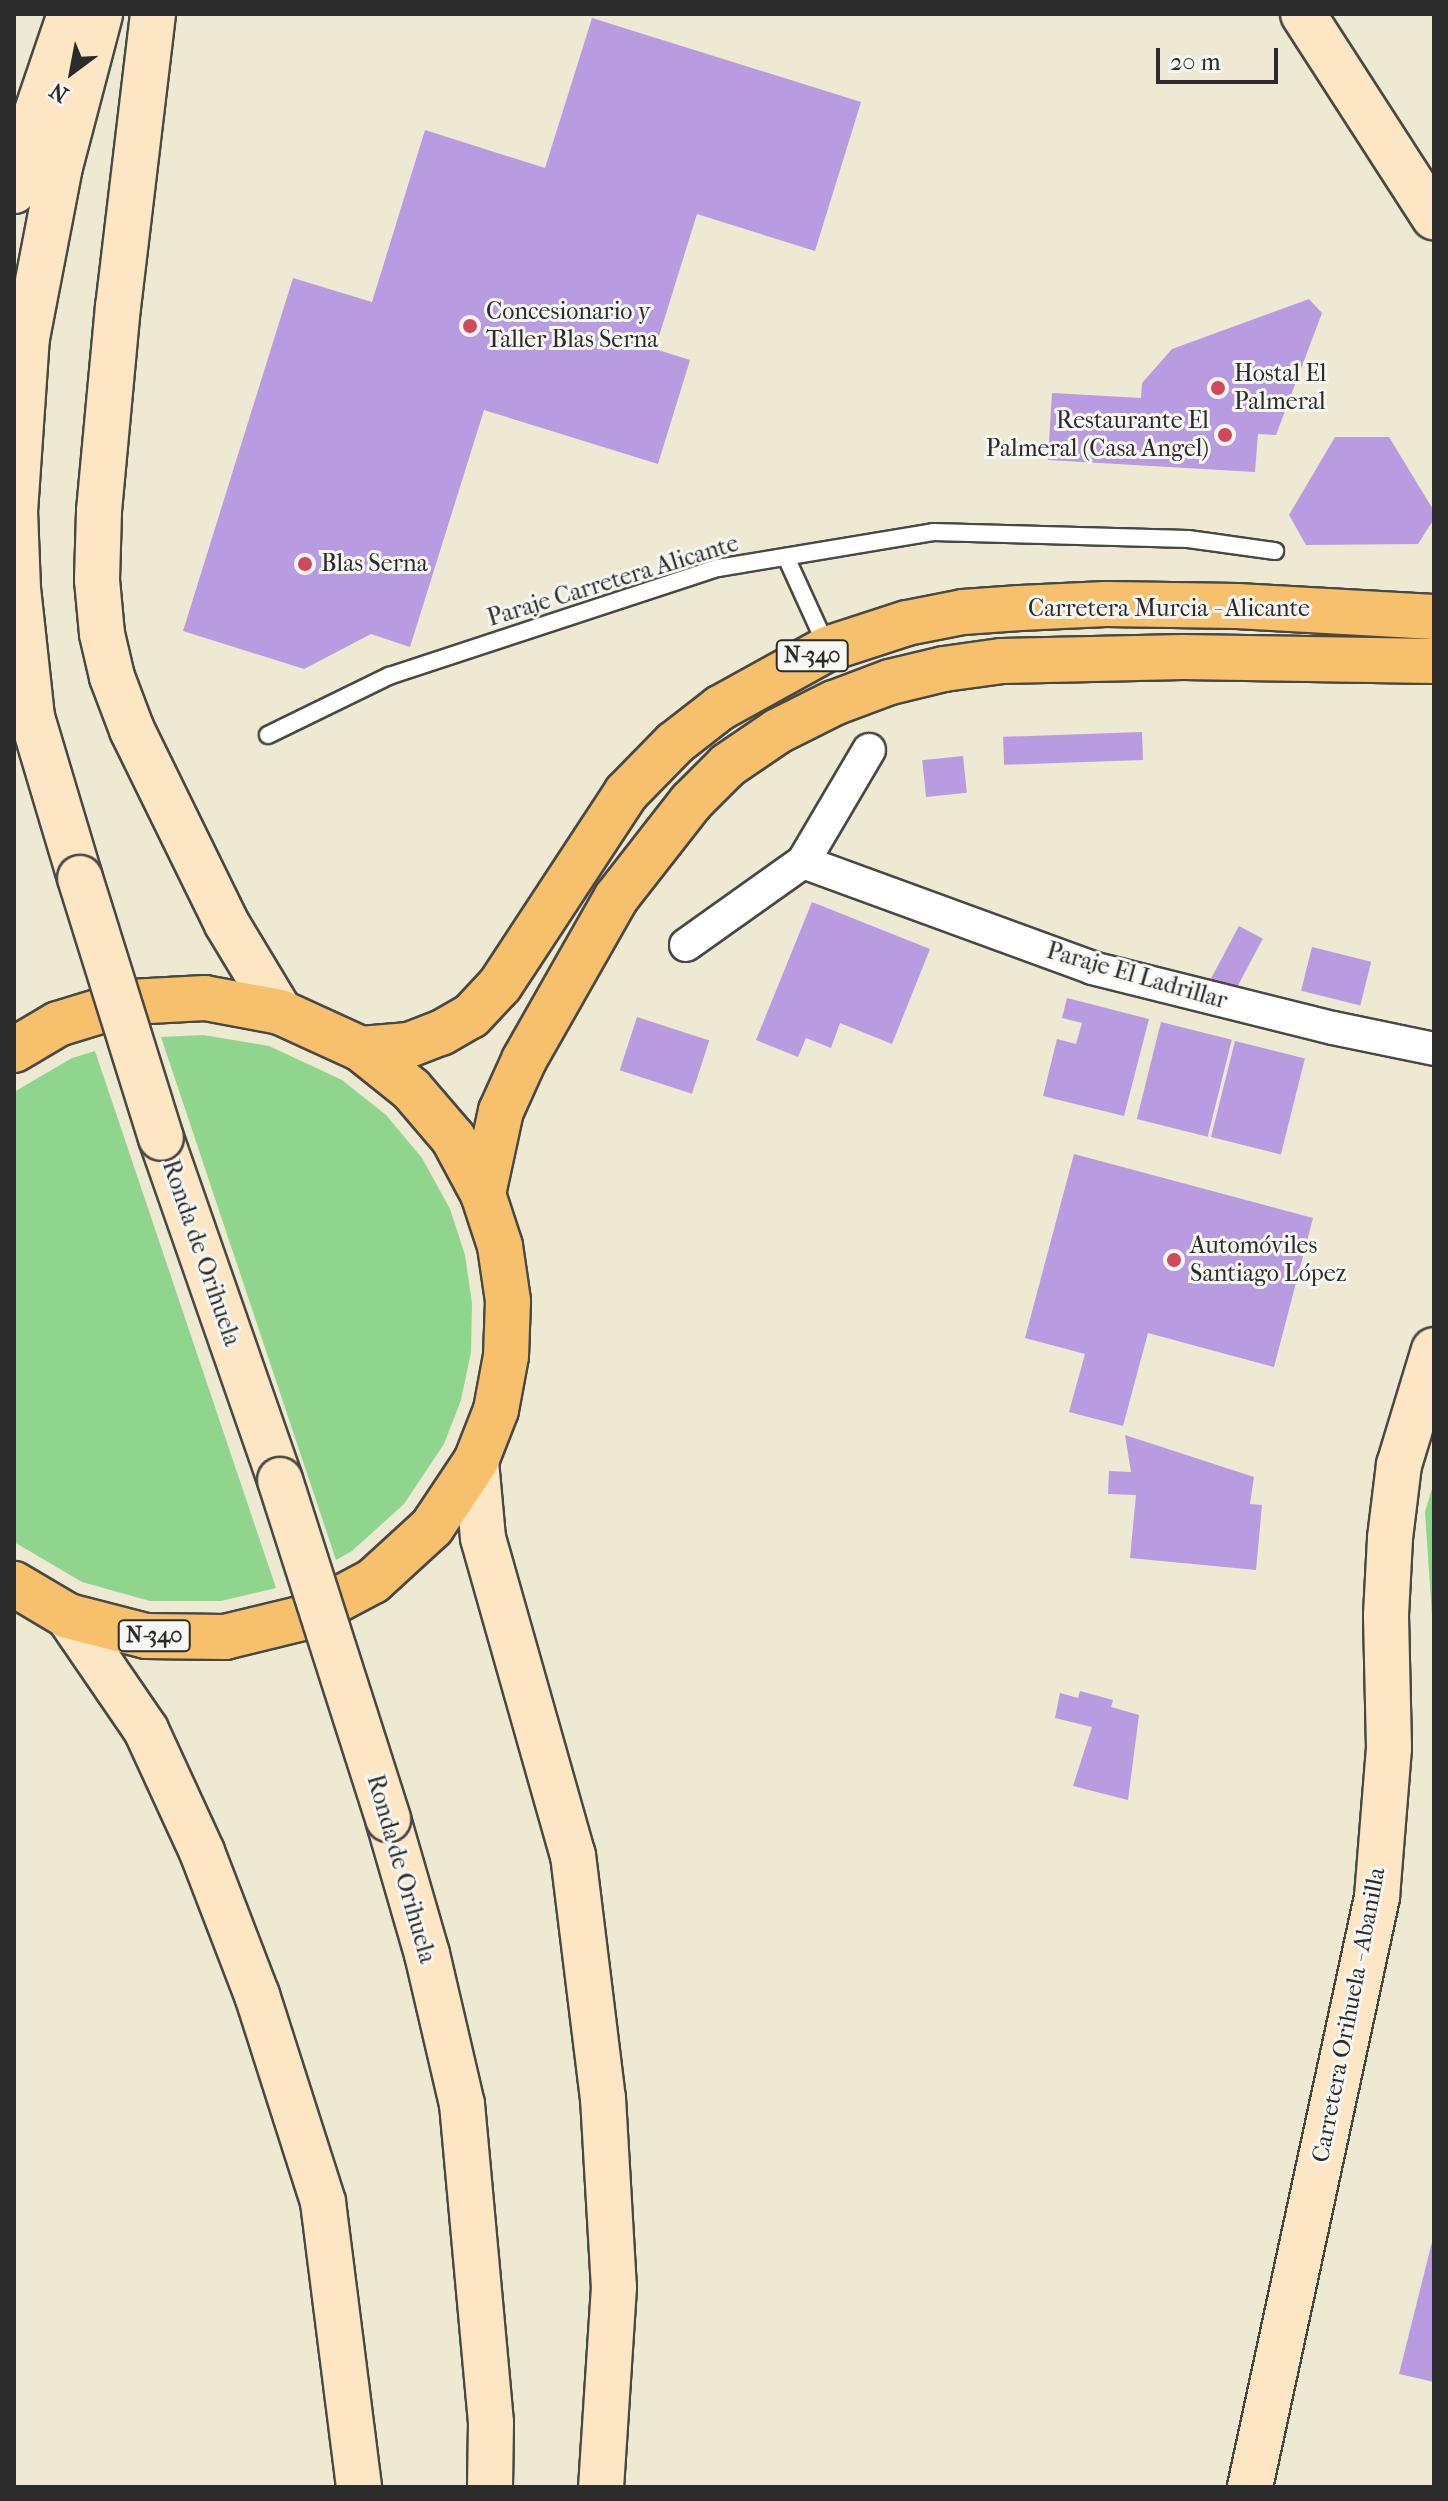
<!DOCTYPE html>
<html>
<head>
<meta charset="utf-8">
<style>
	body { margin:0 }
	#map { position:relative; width:1448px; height:2501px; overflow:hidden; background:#ede9d2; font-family:"IM FELL French Canon",serif }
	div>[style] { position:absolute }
	.green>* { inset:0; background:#8fd58e }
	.building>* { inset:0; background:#b99be1; transform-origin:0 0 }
	.roads { filter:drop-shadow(2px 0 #484844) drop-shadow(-2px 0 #484844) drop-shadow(0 2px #484844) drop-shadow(0 -2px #484844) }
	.lane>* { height:16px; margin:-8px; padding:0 8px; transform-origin:8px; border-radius:8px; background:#fff }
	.street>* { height:32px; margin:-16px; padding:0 16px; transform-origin:16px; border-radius:16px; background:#fff }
	.secondary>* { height:44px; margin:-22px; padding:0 22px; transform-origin:22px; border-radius:22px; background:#fce6c4 }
	.highway>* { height:44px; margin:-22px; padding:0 22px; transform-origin:22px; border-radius:22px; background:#f7c06c }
	.bridges { filter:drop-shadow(2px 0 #484844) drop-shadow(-2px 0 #484844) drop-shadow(0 2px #484844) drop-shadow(0 -2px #484844) }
	.secondary-bridge>* { height:44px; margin:-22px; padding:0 22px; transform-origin:22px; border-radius:22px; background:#fce6c4 }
	.dots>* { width:22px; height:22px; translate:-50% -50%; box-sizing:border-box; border:4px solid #f6f6f2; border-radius:50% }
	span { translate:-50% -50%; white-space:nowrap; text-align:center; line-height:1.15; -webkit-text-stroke:6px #f6f6f2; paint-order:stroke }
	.shield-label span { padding:2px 6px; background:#f6f6f2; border:2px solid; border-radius:6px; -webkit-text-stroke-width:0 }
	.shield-label { font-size:22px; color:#2b2b2b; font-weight:700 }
	.poi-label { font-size:24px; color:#2b2b2b }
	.left { translate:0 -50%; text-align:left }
	.right { translate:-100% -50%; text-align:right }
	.street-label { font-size:24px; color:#2b2b2b }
	.frame { position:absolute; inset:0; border:16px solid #2b2b2b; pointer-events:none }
	.north { position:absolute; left:32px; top:32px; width:80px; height:80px; -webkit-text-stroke:6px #f6f6f2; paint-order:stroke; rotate:212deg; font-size:22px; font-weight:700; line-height:32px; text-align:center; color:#2b2b2b }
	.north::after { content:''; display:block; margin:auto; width:28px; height:36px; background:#2b2b2b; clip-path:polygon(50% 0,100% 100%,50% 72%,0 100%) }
	.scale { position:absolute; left:1156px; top:48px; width:122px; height:36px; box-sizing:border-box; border:4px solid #2b2b2b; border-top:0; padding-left:10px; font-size:24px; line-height:28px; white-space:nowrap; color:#2b2b2b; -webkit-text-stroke:6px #f6f6f2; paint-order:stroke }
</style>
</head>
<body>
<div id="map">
	<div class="green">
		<div style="clip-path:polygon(203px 1035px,269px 1046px,342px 1080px,386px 1115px,422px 1158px,450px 1209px,465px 1255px,472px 1303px,471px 1352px,461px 1400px,444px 1444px,404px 1504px,352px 1551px,336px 1560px,161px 1037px)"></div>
		<div style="clip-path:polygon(95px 1051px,276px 1588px,221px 1601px,150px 1601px,82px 1582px,14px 1542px,14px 1092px,72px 1058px)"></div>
		<div style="clip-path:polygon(1434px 1482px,1434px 1645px,1425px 1512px)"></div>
	</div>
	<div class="building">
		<div style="clip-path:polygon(592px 18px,861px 102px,815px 251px,697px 214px,655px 349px,690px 360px,658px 464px,484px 410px,410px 647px,371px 634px,304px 669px,183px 631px,293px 278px,372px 302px,425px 130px,545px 168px)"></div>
		<div style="clip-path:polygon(1309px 299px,1322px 313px,1276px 435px,1258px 434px,1255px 472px,1048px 460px,1052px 393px,1141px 398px,1142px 383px,1172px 349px)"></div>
		<div style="clip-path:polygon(1335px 437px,1389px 437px,1434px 511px,1434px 519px,1418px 544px,1306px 545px,1289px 515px)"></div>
		<div style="left:1142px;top:732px;width:28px;height:139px;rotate:88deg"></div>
		<div style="left:963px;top:756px;width:37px;height:41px;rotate:84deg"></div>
		<div style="clip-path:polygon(812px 902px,930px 949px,892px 1044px,840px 1023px,831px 1048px,806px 1038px,798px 1057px,756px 1040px)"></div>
		<div style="left:1239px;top:926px;width:27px;height:61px;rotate:28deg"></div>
		<div style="left:1312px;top:947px;width:61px;height:45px;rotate:14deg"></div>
		<div style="clip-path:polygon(1067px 998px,1149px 1019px,1124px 1116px,1043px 1096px,1057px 1039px,1076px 1044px,1082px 1023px,1062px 1018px)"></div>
		<div style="left:637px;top:1017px;width:76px;height:56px;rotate:18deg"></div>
		<div style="left:1161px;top:1022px;width:73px;height:100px;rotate:14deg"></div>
		<div style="left:1235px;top:1041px;width:72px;height:99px;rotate:14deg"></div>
		<div style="clip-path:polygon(1074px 1154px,1313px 1218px,1274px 1367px,1148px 1333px,1123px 1426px,1069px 1412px,1085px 1354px,1025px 1338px)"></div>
		<div style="clip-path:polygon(1125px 1435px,1254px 1477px,1250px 1504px,1262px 1505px,1256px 1570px,1130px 1558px,1136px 1495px,1108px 1494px,1109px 1471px,1131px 1472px)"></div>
		<div style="clip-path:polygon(1080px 1691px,1113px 1700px,1111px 1707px,1139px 1715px,1128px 1800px,1073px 1786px,1092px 1727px,1055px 1718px,1060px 1693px,1078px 1698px)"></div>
		<div style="clip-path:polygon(1433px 2238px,1434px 2238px,1434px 2382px,1399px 2374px)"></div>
	</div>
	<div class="roads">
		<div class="lane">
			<div style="left:786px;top:557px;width:99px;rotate:65.5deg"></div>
			<div style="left:268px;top:735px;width:135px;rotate:-26deg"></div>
			<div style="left:389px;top:676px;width:346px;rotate:-18.2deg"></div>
			<div style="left:718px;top:568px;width:218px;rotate:-9.5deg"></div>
			<div style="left:933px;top:532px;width:255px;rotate:1.6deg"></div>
			<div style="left:1188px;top:539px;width:88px;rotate:7.9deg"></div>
		</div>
		<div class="street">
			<div style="left:803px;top:862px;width:308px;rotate:20.1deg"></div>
			<div style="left:1092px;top:968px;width:248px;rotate:14deg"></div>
			<div style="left:1333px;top:1028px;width:103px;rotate:11.7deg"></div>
			<div style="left:686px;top:945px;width:143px;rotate:-35.4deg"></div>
			<div style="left:803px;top:862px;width:130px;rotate:-59.5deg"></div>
		</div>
		<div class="secondary">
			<div style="left:153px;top:14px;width:294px;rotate:96.8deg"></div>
			<div style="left:118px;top:306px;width:207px;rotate:95.3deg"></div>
			<div style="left:99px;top:512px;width:68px;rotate:91.7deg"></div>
			<div style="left:97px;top:580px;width:54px;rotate:84.7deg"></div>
			<div style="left:102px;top:634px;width:44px;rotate:76.9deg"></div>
			<div style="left:112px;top:677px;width:57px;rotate:69.3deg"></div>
			<div style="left:132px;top:730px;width:216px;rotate:63.9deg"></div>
			<div style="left:227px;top:924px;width:103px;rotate:58.9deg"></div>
			<div style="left:1303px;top:14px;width:242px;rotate:57.2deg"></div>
			<div style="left:14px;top:191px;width:34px;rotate:-78deg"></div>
			<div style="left:21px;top:158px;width:152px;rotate:-71.2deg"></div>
			<div style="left:80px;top:878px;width:168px;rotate:-106.6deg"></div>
			<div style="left:32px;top:717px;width:129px;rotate:-96.2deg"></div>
			<div style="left:18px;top:589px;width:77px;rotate:-92.2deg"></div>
			<div style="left:15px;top:512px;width:174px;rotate:-86.1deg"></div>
			<div style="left:27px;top:338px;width:174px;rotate:-79.1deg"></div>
			<div style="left:60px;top:167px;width:158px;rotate:-75.3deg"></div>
			<div style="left:161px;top:1138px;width:362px;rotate:70.8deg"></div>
			<div style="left:476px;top:1461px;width:77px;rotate:84.8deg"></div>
			<div style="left:483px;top:1538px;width:330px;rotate:74.2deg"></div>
			<div style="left:573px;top:1855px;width:245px;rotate:83deg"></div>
			<div style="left:603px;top:2098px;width:189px;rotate:86.7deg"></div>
			<div style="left:614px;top:2287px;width:200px;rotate:93.7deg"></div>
			<div style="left:68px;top:1616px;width:138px;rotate:55.6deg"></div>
			<div style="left:146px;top:1730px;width:134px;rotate:65.3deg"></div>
			<div style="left:202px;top:1852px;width:153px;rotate:69deg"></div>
			<div style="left:257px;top:1995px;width:217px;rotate:72.3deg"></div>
			<div style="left:323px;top:2202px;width:287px;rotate:82.8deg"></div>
			<div style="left:388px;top:1819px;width:141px;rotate:73.9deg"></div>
			<div style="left:427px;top:1954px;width:154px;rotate:76.9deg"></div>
			<div style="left:462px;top:2104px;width:320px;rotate:84.8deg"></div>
			<div style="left:491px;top:2423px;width:64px;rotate:90.9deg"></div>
			<div style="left:1250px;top:2487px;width:604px;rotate:-77.85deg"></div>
			<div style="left:1377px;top:1897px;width:149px;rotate:-85.4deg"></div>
			<div style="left:1389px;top:1748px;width:133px;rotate:-91.3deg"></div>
			<div style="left:1386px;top:1615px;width:77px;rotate:-87deg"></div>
			<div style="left:1390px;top:1538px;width:74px;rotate:-83deg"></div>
			<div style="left:1399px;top:1465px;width:120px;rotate:-73.1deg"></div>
		</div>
		<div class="highway">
			<div style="left:361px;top:1049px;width:48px;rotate:-4.8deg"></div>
			<div style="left:409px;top:1045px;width:34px;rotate:-21deg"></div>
			<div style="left:441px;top:1033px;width:34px;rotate:-30deg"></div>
			<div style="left:471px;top:1016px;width:42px;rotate:-46.9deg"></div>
			<div style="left:500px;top:985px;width:230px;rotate:-56.7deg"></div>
			<div style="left:626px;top:793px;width:70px;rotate:-45.6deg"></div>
			<div style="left:675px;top:743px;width:57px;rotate:-37.9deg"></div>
			<div style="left:720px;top:708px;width:122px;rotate:-28.9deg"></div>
			<div style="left:827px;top:649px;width:84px;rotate:-18deg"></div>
			<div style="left:907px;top:623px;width:57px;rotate:-11.1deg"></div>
			<div style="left:963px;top:612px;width:57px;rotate:-4deg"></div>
			<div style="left:1020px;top:608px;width:86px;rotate:-2.7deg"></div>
			<div style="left:1106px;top:604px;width:131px;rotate:0.9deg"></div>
			<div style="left:1237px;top:606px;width:197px;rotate:3.2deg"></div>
			<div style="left:14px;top:1050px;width:51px;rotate:-30.6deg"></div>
			<div style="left:58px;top:1024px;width:75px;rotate:-17deg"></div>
			<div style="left:130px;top:1002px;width:75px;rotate:-3.1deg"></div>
			<div style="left:205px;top:998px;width:76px;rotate:10.6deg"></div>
			<div style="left:280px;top:1012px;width:89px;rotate:24.6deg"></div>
			<div style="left:361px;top:1049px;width:64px;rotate:38.7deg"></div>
			<div style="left:411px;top:1089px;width:65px;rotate:49.4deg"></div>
			<div style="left:453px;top:1138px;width:64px;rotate:61.8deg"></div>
			<div style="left:483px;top:1194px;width:55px;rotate:71.9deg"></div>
			<div style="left:500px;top:1246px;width:56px;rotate:81.7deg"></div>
			<div style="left:508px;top:1301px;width:55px;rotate:92.1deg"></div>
			<div style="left:506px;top:1356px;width:55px;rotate:100.5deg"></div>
			<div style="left:496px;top:1410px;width:55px;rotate:111.4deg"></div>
			<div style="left:476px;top:1461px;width:79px;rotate:123.7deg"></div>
			<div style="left:432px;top:1527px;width:80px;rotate:137.5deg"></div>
			<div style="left:373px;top:1581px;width:79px;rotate:152.1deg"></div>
			<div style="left:303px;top:1618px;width:80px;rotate:166.3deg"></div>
			<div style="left:225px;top:1637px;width:79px;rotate:-179.3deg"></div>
			<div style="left:146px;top:1636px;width:81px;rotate:-165.6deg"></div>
			<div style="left:68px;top:1616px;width:63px;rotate:-149.3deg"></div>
			<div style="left:483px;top:1194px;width:85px;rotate:-77.8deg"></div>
			<div style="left:501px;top:1111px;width:56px;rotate:-65.7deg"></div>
			<div style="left:524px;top:1060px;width:186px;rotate:-60.4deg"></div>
			<div style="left:616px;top:898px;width:122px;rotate:-52deg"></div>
			<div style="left:691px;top:802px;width:52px;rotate:-45deg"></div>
			<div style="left:728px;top:765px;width:60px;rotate:-34.2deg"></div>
			<div style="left:778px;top:731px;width:63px;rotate:-26.6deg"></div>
			<div style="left:834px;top:703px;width:60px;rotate:-20.6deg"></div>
			<div style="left:890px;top:682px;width:56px;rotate:-13.5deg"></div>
			<div style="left:944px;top:669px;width:59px;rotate:-7.9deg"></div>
			<div style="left:1002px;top:661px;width:181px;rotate:-1.3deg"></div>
			<div style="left:1183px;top:657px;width:251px;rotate:0.9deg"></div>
		</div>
	</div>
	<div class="bridges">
		<div class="secondary-bridge">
			<div style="left:80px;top:878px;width:272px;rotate:72.7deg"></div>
			<div style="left:280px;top:1480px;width:356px;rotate:72.3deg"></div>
		</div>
	</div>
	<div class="dots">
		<div style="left:470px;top:326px;background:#d1495b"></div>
		<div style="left:1218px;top:388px;background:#d1495b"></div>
		<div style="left:1225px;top:435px;background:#d1495b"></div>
		<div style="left:305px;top:564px;background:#d1495b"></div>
		<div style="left:1174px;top:1260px;background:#d1495b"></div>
	</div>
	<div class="shield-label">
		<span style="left:812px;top:656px">N-340</span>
		<span style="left:154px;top:1636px">N-340</span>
	</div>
	<div class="poi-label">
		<span class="left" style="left:486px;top:326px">Concesionario y<br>Taller Blas Serna</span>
		<span class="left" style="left:1234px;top:388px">Hostal El<br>Palmeral</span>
		<span class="right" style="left:1209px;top:435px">Restaurante El<br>Palmeral (Casa Angel)</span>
		<span class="left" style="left:321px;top:564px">Blas Serna</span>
		<span class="left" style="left:1190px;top:1260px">Automóviles<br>Santiago López</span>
	</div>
	<div class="street-label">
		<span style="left:613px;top:581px;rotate:-17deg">Paraje Carretera Alicante</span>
		<span style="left:1169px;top:609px">Carretera Murcia - Alicante</span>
		<span style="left:1137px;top:976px;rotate:16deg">Paraje El Ladrillar</span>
		<span style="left:201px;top:1253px;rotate:71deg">Ronda de Orihuela</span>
		<span style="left:401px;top:1869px;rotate:74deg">Ronda de Orihuela</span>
		<span style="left:1349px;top:2015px;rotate:-79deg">Carretera Orihuela - Abanilla</span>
	</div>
	<div class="frame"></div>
	<div class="north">N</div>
	<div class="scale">20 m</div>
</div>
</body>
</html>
